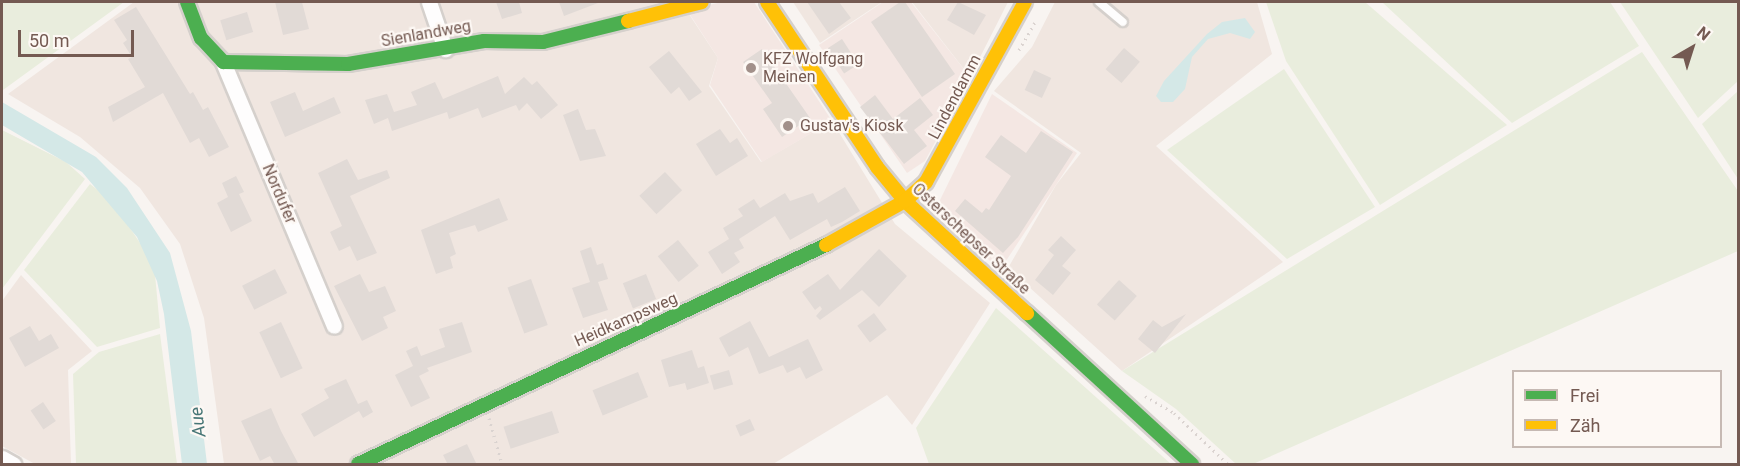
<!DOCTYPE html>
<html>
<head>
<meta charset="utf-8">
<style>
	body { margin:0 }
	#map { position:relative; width:1740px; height:466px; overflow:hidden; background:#f8f4f1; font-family:Roboto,sans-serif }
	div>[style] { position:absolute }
	.residential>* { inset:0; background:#f0e6e0 }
	.commercial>* { inset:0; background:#f4e7e3 }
	.green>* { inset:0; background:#e9eddd }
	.water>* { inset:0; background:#d4e8e7 }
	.building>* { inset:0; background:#e1dad6; transform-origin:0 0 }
	.path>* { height:3px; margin-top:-1.5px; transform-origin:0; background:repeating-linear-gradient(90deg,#dad3d0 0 1.5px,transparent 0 6px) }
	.roads { filter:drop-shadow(2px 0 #d5d0cc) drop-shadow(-2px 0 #d5d0cc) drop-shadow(0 2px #d5d0cc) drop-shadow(0 -2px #d5d0cc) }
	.lane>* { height:8px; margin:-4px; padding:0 4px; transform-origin:4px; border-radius:4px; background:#fefdfd }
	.street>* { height:15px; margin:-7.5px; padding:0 7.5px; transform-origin:7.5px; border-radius:7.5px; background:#fefdfd }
	.fast>* { height:14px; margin:-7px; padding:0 7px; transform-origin:7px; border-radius:7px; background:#4caf50 }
	.slow>* { height:14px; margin:-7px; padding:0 7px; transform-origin:7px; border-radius:7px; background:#ffc107 }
	.dots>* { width:16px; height:16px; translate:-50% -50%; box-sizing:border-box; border:3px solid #fdf8f4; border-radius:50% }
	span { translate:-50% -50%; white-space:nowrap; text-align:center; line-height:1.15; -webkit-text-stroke:4.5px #fdf8f4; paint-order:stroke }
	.street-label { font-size:16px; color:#745a52 }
	.poi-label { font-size:16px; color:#745a52 }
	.left { translate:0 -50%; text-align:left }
	.water-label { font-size:18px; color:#477676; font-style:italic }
	.frame { position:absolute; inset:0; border:3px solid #745a52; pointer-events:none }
	.legend { position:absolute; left:1512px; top:370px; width:210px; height:78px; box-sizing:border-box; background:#fdf8f4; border:2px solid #c6b9b3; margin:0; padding:8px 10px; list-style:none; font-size:18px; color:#745a52 }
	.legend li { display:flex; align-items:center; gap:12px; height:30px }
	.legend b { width:30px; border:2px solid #c6b9b3 }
	.north { position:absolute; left:1662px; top:18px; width:60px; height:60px; -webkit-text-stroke:4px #fdf8f4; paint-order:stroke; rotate:39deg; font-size:16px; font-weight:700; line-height:24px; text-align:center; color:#745a52 }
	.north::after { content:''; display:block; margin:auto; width:21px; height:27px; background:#745a52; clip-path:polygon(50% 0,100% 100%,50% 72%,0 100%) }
	.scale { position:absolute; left:18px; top:30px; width:116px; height:27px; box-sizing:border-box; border:3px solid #745a52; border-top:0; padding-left:8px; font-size:18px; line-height:21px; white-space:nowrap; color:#745a52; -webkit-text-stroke:4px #fdf8f4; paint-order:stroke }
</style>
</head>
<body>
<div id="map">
	<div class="residential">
		<div style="clip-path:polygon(134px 2px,681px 2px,718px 58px,709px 86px,761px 162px,832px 121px,895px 224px,990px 303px,912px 425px,887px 395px,773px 464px,224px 464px,204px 318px,180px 244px,140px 188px,80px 137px,8px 94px)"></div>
		<div style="clip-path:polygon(793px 2px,882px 2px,820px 43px)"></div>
		<div style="clip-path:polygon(912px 2px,1008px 2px,970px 77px)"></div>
		<div style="clip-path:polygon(1055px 2px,1257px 2px,1272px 54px,1156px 146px,1283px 262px,1122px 371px,1008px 268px,1056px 185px,1081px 153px,994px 91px,1032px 47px)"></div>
		<div style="clip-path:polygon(21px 275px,92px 351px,68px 370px,71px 464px,35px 464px,2px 446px,2px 301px)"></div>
	</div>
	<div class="commercial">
		<div style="clip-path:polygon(722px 2px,754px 2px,832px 121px,762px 162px,710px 85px,718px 58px,687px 10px)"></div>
		<div style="clip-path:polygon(883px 2px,911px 2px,970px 77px,925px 161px,907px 173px,819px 45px)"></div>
		<div style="clip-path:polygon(992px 94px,1077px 153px,1000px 270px,943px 218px,940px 200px)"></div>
	</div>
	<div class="green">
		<div style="clip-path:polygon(2px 2px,124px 2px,3px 90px)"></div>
		<div style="clip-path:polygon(1266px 2px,1365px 2px,1507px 125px,1380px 205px,1286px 61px)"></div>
		<div style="clip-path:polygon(1382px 2px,1610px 2px,1639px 46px,1512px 123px)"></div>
		<div style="clip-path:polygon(1620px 2px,1738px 2px,1738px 81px,1698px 118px)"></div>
		<div style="clip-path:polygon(1642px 52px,1738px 191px,1738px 251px,1253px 464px,1236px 464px,1176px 409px,1122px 371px)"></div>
		<div style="clip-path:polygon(1284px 69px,1375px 207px,1287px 259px,1167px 150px)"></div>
		<div style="clip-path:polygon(1738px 91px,1738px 179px,1702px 124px)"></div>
		<div style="clip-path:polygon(2px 130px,66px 162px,85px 179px,2px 289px)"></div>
		<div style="clip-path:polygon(90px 184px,112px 201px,154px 264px,160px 328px,97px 347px,24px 270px)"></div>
		<div style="clip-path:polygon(996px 308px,1171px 464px,929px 464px,916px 428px)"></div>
		<div style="clip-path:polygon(160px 334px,177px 464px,76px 464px,73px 374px,99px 352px)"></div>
	</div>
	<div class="water">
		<div style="clip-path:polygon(1245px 18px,1255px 32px,1250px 39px,1230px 33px,1208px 39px,1192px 57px,1185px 89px,1173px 102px,1161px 102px,1156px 96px,1164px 81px,1207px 34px,1222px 22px)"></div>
		<div style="clip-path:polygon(2px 102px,96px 157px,127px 188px,170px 253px,191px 331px,207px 464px,182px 464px,164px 314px,157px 281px,137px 237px,82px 172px,2px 125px)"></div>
	</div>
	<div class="building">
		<div style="clip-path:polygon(275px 2px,302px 2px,309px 29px,283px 35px)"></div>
		<div style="clip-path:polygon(496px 2px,519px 2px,522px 13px,502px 19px)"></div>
		<div style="clip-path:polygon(559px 2px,598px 2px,598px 3px,564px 16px)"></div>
		<div style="clip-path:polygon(807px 2px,839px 2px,851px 18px,829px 34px)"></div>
		<div style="clip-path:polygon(900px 2px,905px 2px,955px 74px,922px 97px,871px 22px)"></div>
		<div style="clip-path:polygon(958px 2px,986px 15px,974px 35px,947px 20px)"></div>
		<div style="clip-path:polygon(136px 7px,190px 94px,193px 92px,203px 110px,208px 107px,229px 147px,209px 157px,199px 138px,190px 143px,163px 93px,113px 122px,108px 107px,145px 87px,128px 59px,132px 57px,123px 43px,127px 40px,114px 20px)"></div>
		<div style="left:247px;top:12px;width:21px;height:28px;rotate:73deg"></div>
		<div style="left:842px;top:39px;width:30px;height:17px;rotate:57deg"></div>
		<div style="left:1124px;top:48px;width:21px;height:28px;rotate:41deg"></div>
		<div style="clip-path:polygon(762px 49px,810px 118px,782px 137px,763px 109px,772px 103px,743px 62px)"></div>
		<div style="clip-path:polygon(669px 51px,702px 92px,689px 101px,679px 87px,671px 94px,649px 67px)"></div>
		<div style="left:1034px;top:70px;width:19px;height:22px;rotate:25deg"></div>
		<div style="clip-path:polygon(498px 76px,505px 94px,524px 77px,532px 85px,537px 81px,558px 105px,541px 119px,527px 103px,519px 111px,516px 105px,482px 118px,478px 108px,449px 119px,447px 112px,392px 131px,388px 118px,374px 124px,365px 100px,387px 94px,394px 112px,417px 105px,411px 92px,435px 82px,443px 99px)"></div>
		<div style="clip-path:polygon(295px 92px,303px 111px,334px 97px,341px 113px,285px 137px,270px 102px)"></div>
		<div style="clip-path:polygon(875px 95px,893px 119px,920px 98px,933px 115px,914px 130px,927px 146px,904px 164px,860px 107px)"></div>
		<div style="clip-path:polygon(578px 109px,586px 130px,595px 129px,606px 156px,580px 161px,563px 115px)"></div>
		<div style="clip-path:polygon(720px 129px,730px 143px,737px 138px,748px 156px,716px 176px,696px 144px)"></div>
		<div style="clip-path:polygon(1041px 131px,1073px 152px,1018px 237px,1003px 253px,955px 211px,965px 199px,982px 213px,986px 208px,989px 210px,1011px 176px,985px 157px,1001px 135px,1026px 153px)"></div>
		<div style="clip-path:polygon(347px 159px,358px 180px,387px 170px,390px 178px,350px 196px,377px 253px,357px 261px,350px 246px,339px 251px,330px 232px,342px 226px,318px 173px)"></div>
		<div style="left:665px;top:172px;width:25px;height:35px;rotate:47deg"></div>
		<div style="clip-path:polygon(236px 176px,244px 192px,239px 194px,252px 221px,231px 232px,217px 203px,228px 197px,222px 183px)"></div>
		<div style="clip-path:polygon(845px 187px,860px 211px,842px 222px,831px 227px,827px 219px,790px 240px,775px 216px,739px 239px,744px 248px,734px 253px,740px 262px,722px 274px,708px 252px,729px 239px,723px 228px,743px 216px,738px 209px,754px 199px,760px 208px,785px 193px,790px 201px,813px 193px,818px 203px)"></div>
		<div style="clip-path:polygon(499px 198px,508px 220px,478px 232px,475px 225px,449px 233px,456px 254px,450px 257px,453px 268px,436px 274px,421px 230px)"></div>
		<div style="clip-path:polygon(1061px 236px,1076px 250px,1062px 266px,1071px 273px,1053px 295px,1035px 280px,1054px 255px,1048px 250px)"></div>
		<div style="left:678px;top:240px;width:33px;height:26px;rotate:51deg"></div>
		<div style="clip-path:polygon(591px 247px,597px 265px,603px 263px,608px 279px,598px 282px,608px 310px,583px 318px,572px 288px,590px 282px,580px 251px)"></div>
		<div style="clip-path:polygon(879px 249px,907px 276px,879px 307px,862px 290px,820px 320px,816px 316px,822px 309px,820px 306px,815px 310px,802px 292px,828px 274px,840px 290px)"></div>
		<div style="left:275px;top:269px;width:27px;height:37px;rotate:63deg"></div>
		<div style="clip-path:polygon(360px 274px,369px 292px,385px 286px,396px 311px,383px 317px,388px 328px,362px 341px,334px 286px)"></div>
		<div style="left:646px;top:274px;width:27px;height:25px;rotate:68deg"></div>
		<div style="left:531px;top:279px;width:49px;height:25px;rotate:70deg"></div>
		<div style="left:1119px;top:280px;width:24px;height:33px;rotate:42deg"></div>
		<div style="left:874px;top:313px;width:21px;height:21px;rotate:53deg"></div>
		<div style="clip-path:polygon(1186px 314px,1155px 353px,1138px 339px,1153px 320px,1162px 327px)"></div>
		<div style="clip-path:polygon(750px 321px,769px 357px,808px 339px,823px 370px,806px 379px,800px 367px,787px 373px,783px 365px,759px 374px,748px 347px,729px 357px,719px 338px)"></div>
		<div style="left:281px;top:322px;width:51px;height:24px;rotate:65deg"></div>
		<div style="clip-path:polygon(462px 322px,472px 352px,427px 368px,429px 371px,419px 376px,430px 398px,411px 407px,395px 375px,413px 366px,406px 351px,417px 346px,421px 356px,445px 347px,439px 329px)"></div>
		<div style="clip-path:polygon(30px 326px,39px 341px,51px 334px,59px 348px,25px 367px,9px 338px)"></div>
		<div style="clip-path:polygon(692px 350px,698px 368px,704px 366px,709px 383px,687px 390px,685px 383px,669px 387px,661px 360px)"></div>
		<div style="left:729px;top:370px;width:15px;height:20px;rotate:74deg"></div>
		<div style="left:638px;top:372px;width:27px;height:49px;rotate:68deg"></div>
		<div style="clip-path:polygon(346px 379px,358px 404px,367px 400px,373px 412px,363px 418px,359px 411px,314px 437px,301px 414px,329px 398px,324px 389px)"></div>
		<div style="left:43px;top:402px;width:23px;height:15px;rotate:56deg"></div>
		<div style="clip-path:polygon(271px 408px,281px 431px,299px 465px,275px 465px,270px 456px,260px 461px,241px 421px)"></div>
		<div style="left:552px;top:411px;width:23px;height:51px;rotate:72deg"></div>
		<div style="left:750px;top:419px;width:12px;height:16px;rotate:66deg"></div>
		<div style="clip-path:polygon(467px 444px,477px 465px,448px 465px,443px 455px)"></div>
	</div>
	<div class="path">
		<div style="left:1019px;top:50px;width:32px;rotate:-60deg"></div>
		<div style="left:1145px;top:396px;width:34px;rotate:30deg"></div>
		<div style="left:1174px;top:413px;width:74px;rotate:43.4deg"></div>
		<div style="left:489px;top:418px;width:48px;rotate:74.2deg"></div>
	</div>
	<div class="roads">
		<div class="lane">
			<div style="left:1099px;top:2px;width:31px;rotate:40deg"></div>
		</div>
		<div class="street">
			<div style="left:429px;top:2px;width:50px;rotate:71.2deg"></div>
			<div style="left:223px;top:62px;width:286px;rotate:67.2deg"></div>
			<div style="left:2px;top:458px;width:13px;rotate:29deg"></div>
		</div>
		<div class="fast">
			<div style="left:187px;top:2px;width:39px;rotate:69deg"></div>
			<div style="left:201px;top:38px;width:33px;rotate:47deg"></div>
			<div style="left:223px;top:62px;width:125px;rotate:0.9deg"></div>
			<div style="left:348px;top:64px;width:138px;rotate:-9.6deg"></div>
			<div style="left:484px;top:41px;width:59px;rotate:1deg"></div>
			<div style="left:543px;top:42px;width:88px;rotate:-13.9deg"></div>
			<div style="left:1027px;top:313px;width:224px;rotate:42.5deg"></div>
			<div style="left:358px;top:464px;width:517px;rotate:-25.08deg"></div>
		</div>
		<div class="slow">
			<div style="left:767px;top:2px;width:198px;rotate:56.3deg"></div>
			<div style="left:877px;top:167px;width:44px;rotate:50.5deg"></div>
			<div style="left:905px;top:201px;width:166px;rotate:42.6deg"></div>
			<div style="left:628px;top:21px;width:76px;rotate:-14.4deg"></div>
			<div style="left:826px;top:245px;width:90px;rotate:-29.1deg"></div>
			<div style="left:905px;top:201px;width:28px;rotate:-42deg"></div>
			<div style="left:926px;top:182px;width:205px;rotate:-61.2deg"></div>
		</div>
	</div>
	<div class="dots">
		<div style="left:751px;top:68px;background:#a2908a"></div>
		<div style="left:788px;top:126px;background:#a2908a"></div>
	</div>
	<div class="street-label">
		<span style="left:426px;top:34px;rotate:-10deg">Sienlandweg</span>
		<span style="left:955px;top:97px;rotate:-62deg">Lindendamm</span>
		<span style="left:279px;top:194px;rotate:67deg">Nordufer</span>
		<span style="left:971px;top:239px;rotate:43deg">Osterschepser Straße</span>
		<span style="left:626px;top:320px;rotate:-24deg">Heidkampsweg</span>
	</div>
	<div class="poi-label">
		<span class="left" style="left:763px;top:68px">KFZ Wolfgang<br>Meinen</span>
		<span class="left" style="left:800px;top:126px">Gustav's Kiosk</span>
	</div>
	<div class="water-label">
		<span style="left:198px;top:422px;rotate:-97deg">Aue</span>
	</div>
	<div class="frame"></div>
	<ul class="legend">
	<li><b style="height:8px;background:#4caf50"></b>Frei</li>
	<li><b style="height:8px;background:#ffc107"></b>Zäh</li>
	</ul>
	<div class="north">N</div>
	<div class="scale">50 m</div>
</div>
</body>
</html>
